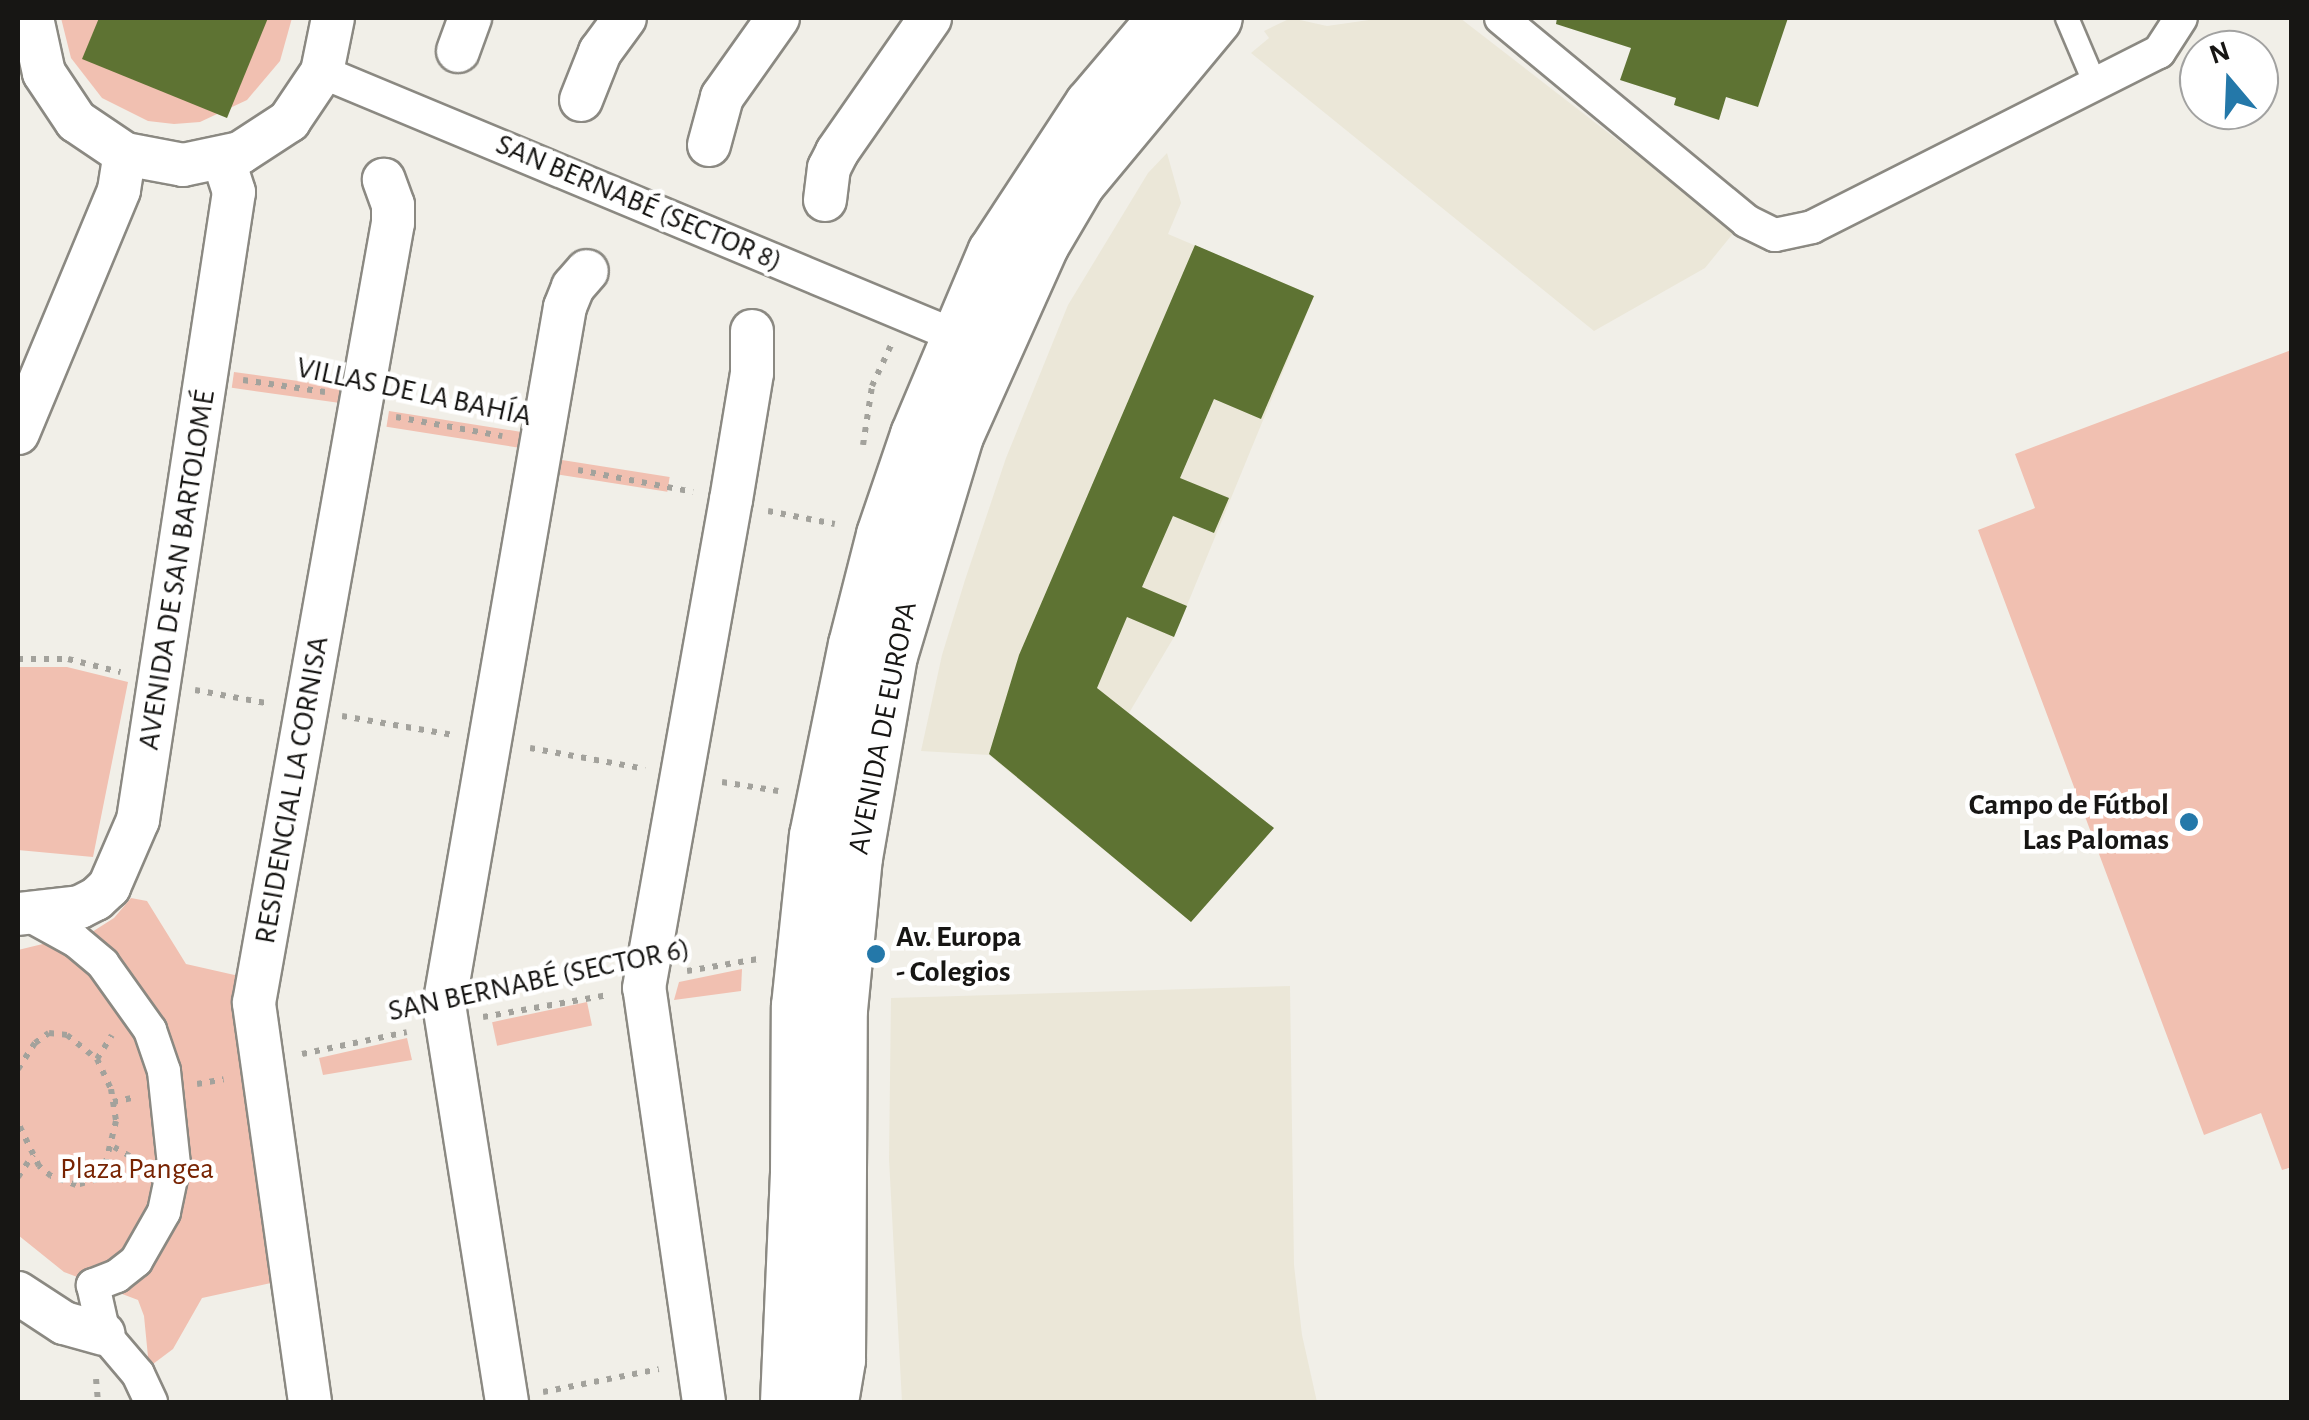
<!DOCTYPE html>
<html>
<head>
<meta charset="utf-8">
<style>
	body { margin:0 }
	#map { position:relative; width:2309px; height:1420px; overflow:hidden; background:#f1efe8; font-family:"Alegreya Sans",sans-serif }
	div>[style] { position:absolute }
	.built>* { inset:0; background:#ebe7d8 }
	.green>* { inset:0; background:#f1c0b1; transform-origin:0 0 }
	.building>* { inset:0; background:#5e7333 }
	.path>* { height:6px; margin-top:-3px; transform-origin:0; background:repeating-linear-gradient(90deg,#a3a29c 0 5px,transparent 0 13px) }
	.roads { filter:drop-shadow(2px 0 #8b8982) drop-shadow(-2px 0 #8b8982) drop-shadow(0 2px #8b8982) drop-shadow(0 -2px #8b8982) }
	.service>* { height:22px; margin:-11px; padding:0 11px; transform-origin:11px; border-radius:11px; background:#fff }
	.pedestrian>* { height:32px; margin:-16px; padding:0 16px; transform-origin:16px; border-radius:16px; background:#fff }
	.minor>* { height:42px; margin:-21px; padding:0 21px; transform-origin:21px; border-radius:21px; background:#fff }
	.tertiary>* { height:52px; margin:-26px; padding:0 26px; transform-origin:26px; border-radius:26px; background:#fff }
	.dots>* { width:28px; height:28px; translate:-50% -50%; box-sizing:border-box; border:5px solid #fff; border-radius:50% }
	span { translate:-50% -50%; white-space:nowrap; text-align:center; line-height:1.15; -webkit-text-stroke:9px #fff; paint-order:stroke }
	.street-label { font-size:30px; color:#171614 }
	.poi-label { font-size:30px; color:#171614; font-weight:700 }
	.right { translate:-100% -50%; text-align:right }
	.left { translate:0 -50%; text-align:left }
	.park-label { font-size:30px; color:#772302 }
	.frame { position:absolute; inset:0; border:20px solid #171614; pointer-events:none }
	.north { position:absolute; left:2179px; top:30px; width:100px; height:100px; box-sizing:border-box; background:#fff; border:2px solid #a2a2a1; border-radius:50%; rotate:341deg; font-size:28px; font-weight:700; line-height:40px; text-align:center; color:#171614 }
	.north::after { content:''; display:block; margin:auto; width:35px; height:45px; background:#2478a9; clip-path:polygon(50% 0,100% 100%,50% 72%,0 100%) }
</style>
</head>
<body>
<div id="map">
	<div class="built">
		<div style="clip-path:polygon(1291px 18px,1327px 26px,1383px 18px,1460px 18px,1735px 231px,1705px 268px,1594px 331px,1251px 53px,1269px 38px,1264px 31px)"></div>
		<div style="clip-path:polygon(1167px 153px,1181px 203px,1168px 234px,1314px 296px,1174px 637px,1129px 713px,1274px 828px,1191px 922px,989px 755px,921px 751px,942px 655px,965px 580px,1006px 458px,1068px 305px,1148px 173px)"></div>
		<div style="clip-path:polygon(1290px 986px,1294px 1265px,1302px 1335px,1317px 1402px,902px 1402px,889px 1159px,891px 998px)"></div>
	</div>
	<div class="green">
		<div style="clip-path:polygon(61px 18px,292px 18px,280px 61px,247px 100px,200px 122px,174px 124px,148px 121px,102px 98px,71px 58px)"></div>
		<div style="clip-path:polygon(2291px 350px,2292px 1167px,2282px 1170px,2261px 1113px,2204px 1135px,1978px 530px,2035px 508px,2015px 454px)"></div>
		<div style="left:234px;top:372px;width:113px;height:16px;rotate:8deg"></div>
		<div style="left:389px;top:411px;width:134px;height:16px;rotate:9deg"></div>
		<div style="left:562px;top:460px;width:109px;height:15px;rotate:9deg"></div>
		<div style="clip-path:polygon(18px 667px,67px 667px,128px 682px,93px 857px,18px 850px)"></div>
		<div style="clip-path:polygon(131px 898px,147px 901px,186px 964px,239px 976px,250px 1128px,271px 1283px,202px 1298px,173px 1349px,149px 1367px,144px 1316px,138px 1300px,64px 1272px,18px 1235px,18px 950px,92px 932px,114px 918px)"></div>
		<div style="clip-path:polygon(742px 969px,741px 991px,674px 1000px,679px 982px)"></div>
		<div style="left:587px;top:1002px;width:24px;height:97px;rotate:78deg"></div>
		<div style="clip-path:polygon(407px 1038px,412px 1060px,323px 1075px,319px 1058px)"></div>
	</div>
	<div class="building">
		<div style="clip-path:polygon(99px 18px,268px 18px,227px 118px,82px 59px)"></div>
		<div style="clip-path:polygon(1557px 18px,1788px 18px,1758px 107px,1726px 97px,1719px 120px,1674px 105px,1676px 98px,1620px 80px,1631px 48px,1556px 24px)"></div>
		<div style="clip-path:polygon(1195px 245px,1314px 296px,1261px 419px,1214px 399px,1180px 478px,1229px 498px,1214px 533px,1173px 516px,1142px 587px,1187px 606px,1174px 637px,1127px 617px,1097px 688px,1274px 828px,1191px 922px,989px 754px,1019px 655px)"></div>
	</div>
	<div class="path">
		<div style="left:243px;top:380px;width:83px;rotate:8.3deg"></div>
		<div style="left:396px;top:417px;width:108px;rotate:10.2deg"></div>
		<div style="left:863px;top:445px;width:60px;rotate:-81.3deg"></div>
		<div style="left:872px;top:386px;width:47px;rotate:-65.1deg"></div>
		<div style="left:578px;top:470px;width:117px;rotate:10.8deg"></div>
		<div style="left:768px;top:511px;width:68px;rotate:11deg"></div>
		<div style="left:18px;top:659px;width:50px"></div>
		<div style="left:68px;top:659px;width:54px;rotate:14deg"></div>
		<div style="left:195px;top:690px;width:72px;rotate:10.4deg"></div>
		<div style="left:342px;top:716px;width:113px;rotate:9.7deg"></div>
		<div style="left:530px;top:748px;width:117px;rotate:10.3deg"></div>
		<div style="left:722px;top:782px;width:57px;rotate:9.1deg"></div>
		<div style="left:687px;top:971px;width:72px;rotate:-9.6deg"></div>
		<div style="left:483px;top:1017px;width:127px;rotate:-10deg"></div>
		<div style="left:302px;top:1054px;width:107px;rotate:-11.8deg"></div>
		<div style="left:97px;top:1059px;width:28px;rotate:-58deg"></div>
		<div style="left:18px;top:1069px;width:31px;rotate:-57deg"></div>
		<div style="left:35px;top:1043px;width:17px;rotate:-36deg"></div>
		<div style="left:49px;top:1033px;width:18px;rotate:6deg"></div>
		<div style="left:67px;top:1035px;width:38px;rotate:39deg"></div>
		<div style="left:97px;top:1059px;width:33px;rotate:65deg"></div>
		<div style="left:111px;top:1089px;width:32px;rotate:81deg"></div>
		<div style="left:116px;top:1121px;width:50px;rotate:103.8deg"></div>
		<div style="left:104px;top:1170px;width:11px;rotate:128deg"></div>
		<div style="left:97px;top:1179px;width:22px;rotate:164deg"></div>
		<div style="left:76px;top:1185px;width:27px;rotate:-160deg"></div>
		<div style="left:51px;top:1176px;width:16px;rotate:-140deg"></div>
		<div style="left:39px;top:1166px;width:48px;rotate:-116deg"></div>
		<div style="left:197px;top:1084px;width:27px;rotate:-10deg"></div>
		<div style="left:113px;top:1102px;width:24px;rotate:-12deg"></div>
		<div style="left:114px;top:1147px;width:28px;rotate:30deg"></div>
		<div style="left:18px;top:1177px;width:27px;rotate:-56deg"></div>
		<div style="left:96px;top:1379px;width:23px;rotate:85deg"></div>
		<div style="left:543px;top:1392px;width:118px;rotate:-11.2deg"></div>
	</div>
	<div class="roads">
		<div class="service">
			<div style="left:2067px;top:18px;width:72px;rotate:67deg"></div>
		</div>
		<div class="pedestrian">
			<div style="left:1501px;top:18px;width:318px;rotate:39.6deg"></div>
			<div style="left:1746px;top:221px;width:32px;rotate:26deg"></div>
			<div style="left:1775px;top:235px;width:38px;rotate:-12deg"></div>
			<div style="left:1812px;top:227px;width:389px;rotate:-26.8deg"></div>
			<div style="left:2159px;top:52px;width:40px;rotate:-57.1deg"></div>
			<div style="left:322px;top:72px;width:687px;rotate:22.61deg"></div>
			<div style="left:25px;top:913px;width:58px;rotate:28.8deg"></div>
			<div style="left:76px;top:941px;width:35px;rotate:40deg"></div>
			<div style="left:103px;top:964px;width:81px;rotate:54.5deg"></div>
			<div style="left:150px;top:1030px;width:43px;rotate:71.1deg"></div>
			<div style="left:164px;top:1071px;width:94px;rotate:83.9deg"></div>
			<div style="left:174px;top:1164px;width:49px;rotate:101.8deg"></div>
			<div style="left:164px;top:1212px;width:56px;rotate:119.7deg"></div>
			<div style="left:136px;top:1261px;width:24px;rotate:142deg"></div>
			<div style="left:117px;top:1276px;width:26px;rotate:159deg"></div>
			<div style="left:93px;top:1285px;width:50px;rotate:77.3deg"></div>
			<div style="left:104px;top:1334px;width:52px;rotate:49.6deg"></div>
			<div style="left:138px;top:1374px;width:31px;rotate:65deg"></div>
		</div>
		<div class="minor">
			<div style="left:32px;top:18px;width:56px;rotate:77.7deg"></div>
			<div style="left:44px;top:73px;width:58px;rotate:56.3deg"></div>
			<div style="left:76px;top:121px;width:59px;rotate:34deg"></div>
			<div style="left:125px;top:154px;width:59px;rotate:10.7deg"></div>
			<div style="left:183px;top:165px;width:58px;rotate:-11.9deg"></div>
			<div style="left:240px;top:153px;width:59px;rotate:-33.1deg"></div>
			<div style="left:289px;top:121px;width:59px;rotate:-56deg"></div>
			<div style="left:322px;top:72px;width:55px;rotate:-78.5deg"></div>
			<div style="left:458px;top:51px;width:35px;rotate:-70deg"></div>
			<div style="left:581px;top:100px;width:52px;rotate:-68.4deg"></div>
			<div style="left:600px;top:52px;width:42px;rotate:-53.7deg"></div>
			<div style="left:709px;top:145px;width:50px;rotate:-74.8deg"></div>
			<div style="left:722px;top:97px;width:97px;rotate:-54.7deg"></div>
			<div style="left:825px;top:200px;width:32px;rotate:-83deg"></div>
			<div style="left:829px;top:168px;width:18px;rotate:-63deg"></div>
			<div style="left:837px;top:152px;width:163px;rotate:-55.2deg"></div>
			<div style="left:18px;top:433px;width:263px;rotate:-67.4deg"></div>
			<div style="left:119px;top:190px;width:36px;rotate:-81deg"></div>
			<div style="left:18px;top:914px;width:62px;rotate:-6.4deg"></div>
			<div style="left:80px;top:907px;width:18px;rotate:-27deg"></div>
			<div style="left:96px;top:899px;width:18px;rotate:-43deg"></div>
			<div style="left:109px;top:887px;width:73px;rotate:-66.6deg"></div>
			<div style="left:138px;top:820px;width:635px;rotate:-81.31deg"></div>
			<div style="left:234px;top:192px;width:35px;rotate:-108deg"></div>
			<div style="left:18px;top:1293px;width:55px;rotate:33.1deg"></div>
			<div style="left:64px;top:1323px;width:41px;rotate:15.4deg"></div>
			<div style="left:310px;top:1402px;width:403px;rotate:-98deg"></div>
			<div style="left:254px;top:1003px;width:792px;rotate:-79.9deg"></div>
			<div style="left:393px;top:223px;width:18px;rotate:-90deg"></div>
			<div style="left:393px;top:205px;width:27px;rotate:-110deg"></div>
			<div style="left:507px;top:1402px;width:401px;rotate:-99deg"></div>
			<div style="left:444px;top:1006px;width:709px;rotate:-80.18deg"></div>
			<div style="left:565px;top:307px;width:22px;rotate:-68deg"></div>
			<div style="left:573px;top:287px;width:21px;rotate:-49deg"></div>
			<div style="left:704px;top:1402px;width:418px;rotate:-98.2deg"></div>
			<div style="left:644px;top:988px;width:496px;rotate:-79.9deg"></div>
			<div style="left:731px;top:500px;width:129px;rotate:-80.6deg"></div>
			<div style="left:752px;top:373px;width:42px;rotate:-90deg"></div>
		</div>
		<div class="tertiary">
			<div style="left:787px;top:1402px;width:229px;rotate:-87.5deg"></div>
			<div style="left:797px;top:1173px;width:167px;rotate:-89.7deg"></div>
			<div style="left:798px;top:1006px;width:171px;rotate:-84deg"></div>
			<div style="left:816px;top:836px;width:195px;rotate:-78.5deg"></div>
			<div style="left:855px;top:645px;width:114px;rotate:-75.7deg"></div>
			<div style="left:883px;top:535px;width:106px;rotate:-71.2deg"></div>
			<div style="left:917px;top:435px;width:198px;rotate:-67.1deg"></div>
			<div style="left:994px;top:253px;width:177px;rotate:-56.8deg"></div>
			<div style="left:1091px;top:105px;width:114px;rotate:-49.6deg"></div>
			<div style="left:832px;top:1402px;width:43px;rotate:-80.5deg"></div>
			<div style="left:839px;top:1360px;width:350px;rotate:-89.7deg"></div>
			<div style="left:841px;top:1010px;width:153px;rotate:-84.4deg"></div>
			<div style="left:856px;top:858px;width:205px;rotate:-80.2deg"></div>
			<div style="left:891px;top:656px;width:230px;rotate:-73.3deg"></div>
			<div style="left:957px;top:436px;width:210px;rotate:-65.9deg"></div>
			<div style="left:1043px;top:244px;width:71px;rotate:-59.5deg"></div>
			<div style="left:1079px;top:183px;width:214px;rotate:-50.3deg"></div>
		</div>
	</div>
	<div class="dots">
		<div style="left:2189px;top:822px;background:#2478a9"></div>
		<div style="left:876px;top:954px;background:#2478a9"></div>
	</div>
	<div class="street-label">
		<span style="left:639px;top:203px;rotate:23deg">SAN BERNABÉ (SECTOR 8)</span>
		<span style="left:414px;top:392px;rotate:12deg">VILLAS DE LA BAHÍA</span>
		<span style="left:177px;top:570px;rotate:-81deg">AVENIDA DE SAN BARTOLOMÉ</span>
		<span style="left:883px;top:728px;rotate:-79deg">AVENIDA DE EUROPA</span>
		<span style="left:292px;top:790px;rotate:-80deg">RESIDENCIAL LA CORNISA</span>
		<span style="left:539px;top:980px;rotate:-12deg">SAN BERNABÉ (SECTOR 6)</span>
	</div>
	<div class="poi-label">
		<span class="right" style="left:2169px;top:822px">Campo de Fútbol<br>Las Palomas</span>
		<span class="left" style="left:896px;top:954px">Av. Europa<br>- Colegios</span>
	</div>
	<div class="park-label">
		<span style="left:137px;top:1169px">Plaza Pangea</span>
	</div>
	<div class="frame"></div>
	<div class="north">N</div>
</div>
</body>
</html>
